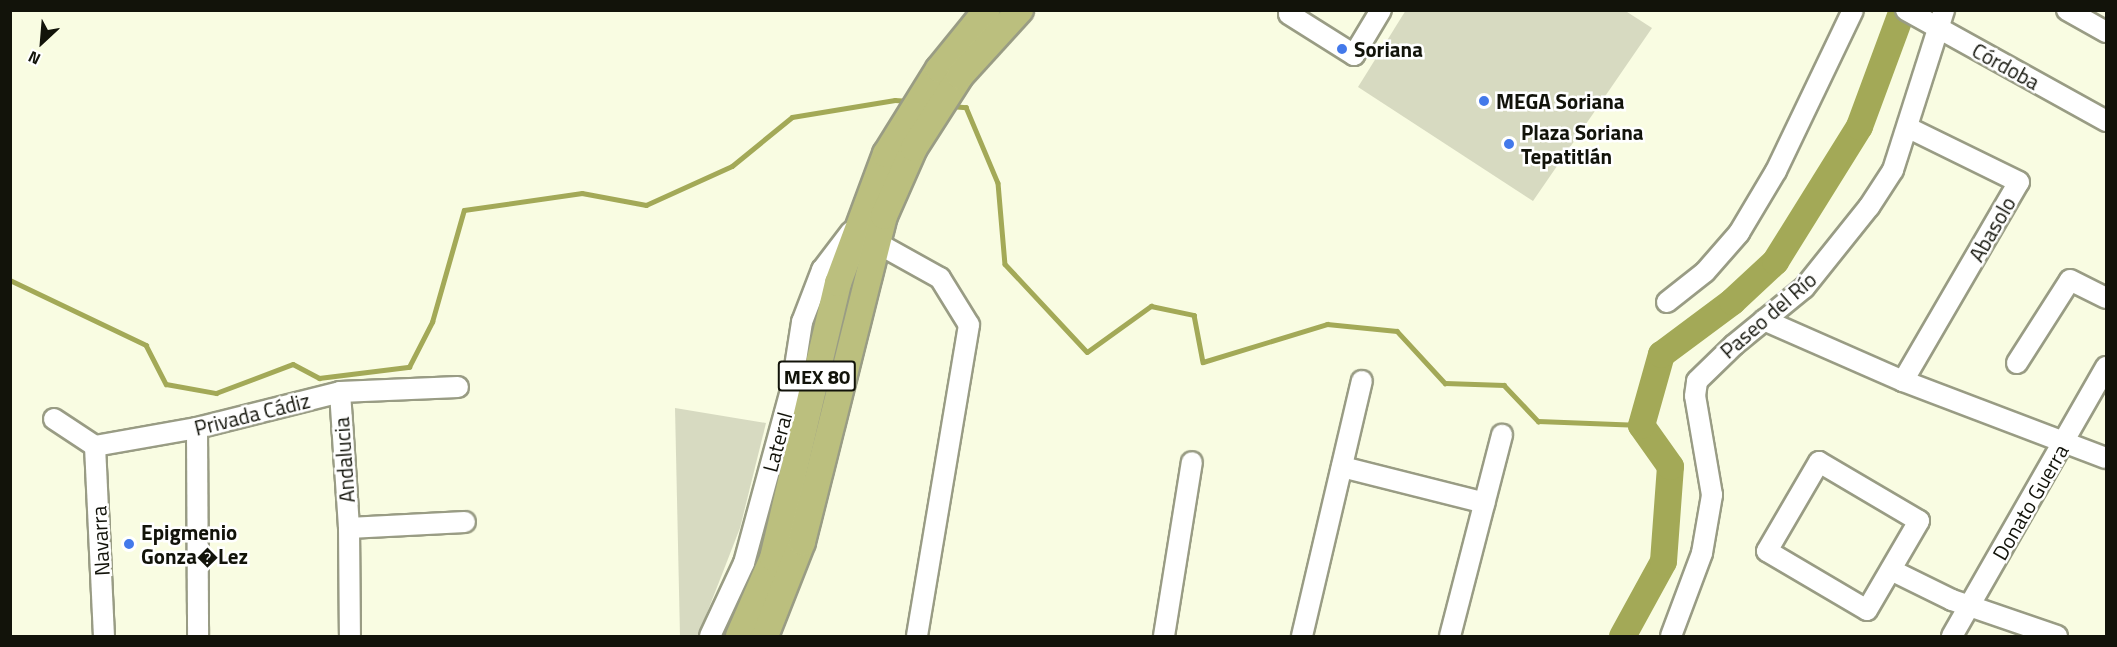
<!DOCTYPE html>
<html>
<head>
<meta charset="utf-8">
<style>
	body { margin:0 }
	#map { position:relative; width:2117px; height:647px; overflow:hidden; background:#f9fce2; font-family:"Titillium Web",sans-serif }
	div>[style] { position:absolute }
	.stream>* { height:4.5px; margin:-2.25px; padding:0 2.25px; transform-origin:2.25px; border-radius:2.25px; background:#a3a957 }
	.river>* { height:27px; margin:-13.5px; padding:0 13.5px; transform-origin:13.5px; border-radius:13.5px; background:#a3a957 }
	.building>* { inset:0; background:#d7dac1 }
	.roads { filter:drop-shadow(2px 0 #999c84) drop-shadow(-2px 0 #999c84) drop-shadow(0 2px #999c84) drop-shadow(0 -2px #999c84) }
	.minor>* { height:20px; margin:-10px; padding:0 10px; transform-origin:10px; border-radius:10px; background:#fff }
	.major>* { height:26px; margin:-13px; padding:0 13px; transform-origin:13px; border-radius:13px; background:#bbbf7e }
	.dots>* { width:16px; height:16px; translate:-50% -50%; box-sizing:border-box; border:3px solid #fff; border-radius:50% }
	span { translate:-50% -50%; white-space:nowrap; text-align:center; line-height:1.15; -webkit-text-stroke:5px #fff; paint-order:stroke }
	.shield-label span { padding:2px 4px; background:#fff; border:2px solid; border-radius:4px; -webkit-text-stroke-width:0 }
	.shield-label { font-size:20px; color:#12130a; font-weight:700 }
	.poi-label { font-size:21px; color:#12130a; font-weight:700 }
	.left { translate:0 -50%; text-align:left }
	.street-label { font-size:21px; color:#12130a }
	.frame { position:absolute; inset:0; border:12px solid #12130a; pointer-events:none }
	.north { position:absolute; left:12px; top:12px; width:60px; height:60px; -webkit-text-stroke:4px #fff; paint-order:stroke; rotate:206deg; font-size:16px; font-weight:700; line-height:24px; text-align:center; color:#12130a }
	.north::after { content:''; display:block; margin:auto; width:21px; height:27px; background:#12130a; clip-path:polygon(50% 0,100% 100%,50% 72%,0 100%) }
</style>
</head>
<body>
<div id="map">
	<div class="stream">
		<div style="left:950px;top:106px;width:16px;rotate:4deg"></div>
		<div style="left:966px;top:107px;width:82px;rotate:67.2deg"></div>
		<div style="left:998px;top:183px;width:81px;rotate:85.1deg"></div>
		<div style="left:1005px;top:264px;width:120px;rotate:47deg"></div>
		<div style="left:1087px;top:352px;width:79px;rotate:-35.7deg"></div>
		<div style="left:1151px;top:306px;width:44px;rotate:11.8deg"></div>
		<div style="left:1194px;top:315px;width:48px;rotate:79.2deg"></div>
		<div style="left:1203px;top:362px;width:130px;rotate:-17deg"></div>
		<div style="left:1327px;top:324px;width:70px;rotate:5.7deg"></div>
		<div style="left:1397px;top:331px;width:71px;rotate:47.3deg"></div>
		<div style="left:1445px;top:383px;width:59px;rotate:1.9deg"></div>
		<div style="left:1504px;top:385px;width:50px;rotate:46.6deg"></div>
		<div style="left:1538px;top:421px;width:103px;rotate:2.2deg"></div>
		<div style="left:10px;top:280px;width:151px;rotate:25.5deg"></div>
		<div style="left:146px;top:345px;width:44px;rotate:62.9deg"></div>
		<div style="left:166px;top:384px;width:51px;rotate:10.2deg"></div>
		<div style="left:216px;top:393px;width:82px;rotate:-20.6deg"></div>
		<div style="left:293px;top:364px;width:30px;rotate:28deg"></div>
		<div style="left:319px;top:378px;width:91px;rotate:-7deg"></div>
		<div style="left:409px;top:367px;width:51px;rotate:-62.9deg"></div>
		<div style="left:432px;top:322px;width:116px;rotate:-74.1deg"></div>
		<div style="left:464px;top:210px;width:119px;rotate:-8.2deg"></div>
		<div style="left:582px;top:193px;width:65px;rotate:10.6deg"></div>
		<div style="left:646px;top:205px;width:94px;rotate:-24.4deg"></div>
		<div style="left:732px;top:166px;width:77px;rotate:-39.2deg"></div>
		<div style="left:792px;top:117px;width:104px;rotate:-9.4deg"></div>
		<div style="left:895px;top:100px;width:14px;rotate:4deg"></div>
	</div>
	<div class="river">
		<div style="left:1622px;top:636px;width:85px;rotate:-61.3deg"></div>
		<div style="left:1663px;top:561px;width:95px;rotate:-85.8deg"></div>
		<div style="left:1670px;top:466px;width:50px;rotate:-125.3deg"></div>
		<div style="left:1641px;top:425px;width:74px;rotate:-74.3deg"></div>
		<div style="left:1661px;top:354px;width:89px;rotate:-36.7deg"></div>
		<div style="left:1732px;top:301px;width:59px;rotate:-42.9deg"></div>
		<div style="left:1775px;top:261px;width:159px;rotate:-58.1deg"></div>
		<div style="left:1859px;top:126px;width:124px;rotate:-69.7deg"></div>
	</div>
	<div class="building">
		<div style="clip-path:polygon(1406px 10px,1624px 10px,1652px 28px,1533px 201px,1358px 87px)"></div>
		<div style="clip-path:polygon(675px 408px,766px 423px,740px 528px,698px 636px,680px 636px)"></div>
	</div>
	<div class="roads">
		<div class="minor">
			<div style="left:1291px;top:10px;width:4px;rotate:117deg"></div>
			<div style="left:1289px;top:14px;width:77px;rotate:32.2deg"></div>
			<div style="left:1354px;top:55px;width:52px;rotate:-59deg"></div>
			<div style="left:1906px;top:10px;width:229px;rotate:29deg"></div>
			<div style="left:2067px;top:10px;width:45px;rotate:29.4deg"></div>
			<div style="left:877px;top:243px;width:72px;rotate:29.1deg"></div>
			<div style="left:940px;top:278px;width:55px;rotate:58.3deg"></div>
			<div style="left:969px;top:325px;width:315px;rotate:99.5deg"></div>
			<div style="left:1667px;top:302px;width:48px;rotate:-38.3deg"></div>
			<div style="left:1705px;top:272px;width:52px;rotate:-48.9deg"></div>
			<div style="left:1739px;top:233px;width:72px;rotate:-59.2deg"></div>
			<div style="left:1776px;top:171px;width:178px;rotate:-64.4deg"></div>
			<div style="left:1764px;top:320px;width:152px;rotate:23.7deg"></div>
			<div style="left:1903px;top:381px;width:217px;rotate:20.8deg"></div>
			<div style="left:2017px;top:363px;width:98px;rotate:-57.4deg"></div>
			<div style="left:2070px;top:280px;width:40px;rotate:26.6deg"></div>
			<div style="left:1903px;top:381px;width:230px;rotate:-59.8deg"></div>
			<div style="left:2019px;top:182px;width:123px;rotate:-153.9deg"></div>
			<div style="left:340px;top:392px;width:136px;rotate:86.2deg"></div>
			<div style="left:349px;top:528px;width:108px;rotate:89.5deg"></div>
			<div style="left:54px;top:419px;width:49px;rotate:33.4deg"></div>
			<div style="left:95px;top:446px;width:104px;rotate:-10deg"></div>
			<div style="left:197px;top:428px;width:147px;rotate:-14.1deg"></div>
			<div style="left:340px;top:392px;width:118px;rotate:-2.4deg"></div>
			<div style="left:197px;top:428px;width:208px;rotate:89.7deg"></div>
			<div style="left:95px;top:446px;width:190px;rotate:87.3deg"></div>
			<div style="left:1819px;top:462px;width:116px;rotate:30.5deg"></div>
			<div style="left:1919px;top:521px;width:103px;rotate:120.3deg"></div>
			<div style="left:1867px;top:610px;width:116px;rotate:-149.5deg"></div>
			<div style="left:1767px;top:551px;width:103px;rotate:-59.7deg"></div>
			<div style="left:1342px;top:467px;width:147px;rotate:14.1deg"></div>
			<div style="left:349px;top:528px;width:116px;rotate:-3deg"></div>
			<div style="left:1891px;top:570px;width:68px;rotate:26.2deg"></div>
			<div style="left:1952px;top:600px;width:111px;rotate:18.9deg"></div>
			<div style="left:710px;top:636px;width:81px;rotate:-65deg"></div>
			<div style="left:744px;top:563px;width:183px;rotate:-74.8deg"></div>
			<div style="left:792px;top:386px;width:65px;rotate:-81.1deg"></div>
			<div style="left:802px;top:322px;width:56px;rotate:-69deg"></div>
			<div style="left:822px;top:270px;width:48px;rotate:-52.7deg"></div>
			<div style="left:1164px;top:636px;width:176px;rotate:-80.9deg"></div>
			<div style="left:1302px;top:636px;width:262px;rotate:-76.8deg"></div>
			<div style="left:1450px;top:636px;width:208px;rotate:-75.5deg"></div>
			<div style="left:1671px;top:636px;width:89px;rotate:-69.5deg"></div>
			<div style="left:1702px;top:553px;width:59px;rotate:-80.2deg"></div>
			<div style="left:1712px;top:495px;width:100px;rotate:-99.7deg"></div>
			<div style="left:1695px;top:396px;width:15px;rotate:-82deg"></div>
			<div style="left:1697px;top:381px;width:52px;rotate:-44.2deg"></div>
			<div style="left:1734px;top:345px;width:90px;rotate:-39.2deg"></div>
			<div style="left:1804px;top:288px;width:104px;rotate:-51.3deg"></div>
			<div style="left:1869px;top:207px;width:44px;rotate:-57deg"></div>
			<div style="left:1893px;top:170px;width:168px;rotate:-72.3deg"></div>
			<div style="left:1952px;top:636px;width:310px;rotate:-60.2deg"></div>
		</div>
		<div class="major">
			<div style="left:739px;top:636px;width:85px;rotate:-66.4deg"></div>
			<div style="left:773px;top:558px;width:283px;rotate:-76.7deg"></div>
			<div style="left:838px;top:283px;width:138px;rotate:-69.6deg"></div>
			<div style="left:886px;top:154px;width:100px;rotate:-58.1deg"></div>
			<div style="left:939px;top:69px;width:76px;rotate:-50.9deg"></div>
			<div style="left:765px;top:636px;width:101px;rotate:-68.5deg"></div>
			<div style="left:802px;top:542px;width:336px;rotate:-75.9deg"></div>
			<div style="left:884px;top:216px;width:74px;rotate:-66.2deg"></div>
			<div style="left:914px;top:148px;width:85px;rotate:-57.4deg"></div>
			<div style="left:960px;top:76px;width:89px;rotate:-47.7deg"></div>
		</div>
	</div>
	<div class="dots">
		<div style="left:1342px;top:49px;background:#4379ea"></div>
		<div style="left:1484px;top:101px;background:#4379ea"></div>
		<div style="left:1509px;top:144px;background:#4379ea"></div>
		<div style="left:129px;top:544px;background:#4379ea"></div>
	</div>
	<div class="shield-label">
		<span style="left:817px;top:376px">MEX 80</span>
	</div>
	<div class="poi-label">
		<span class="left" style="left:1354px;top:49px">Soriana</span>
		<span class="left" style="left:1496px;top:101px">MEGA Soriana</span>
		<span class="left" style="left:1521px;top:144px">Plaza Soriana<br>Tepatitlán</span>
		<span class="left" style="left:141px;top:544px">Epigmenio<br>Gonza�Lez</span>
	</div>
	<div class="street-label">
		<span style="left:2006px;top:66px;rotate:29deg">Córdoba</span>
		<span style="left:1992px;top:229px;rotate:-60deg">Abasolo</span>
		<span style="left:1768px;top:315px;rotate:-41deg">Paseo del Río</span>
		<span style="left:252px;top:414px;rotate:-14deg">Privada Cádiz</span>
		<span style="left:777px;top:442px;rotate:-75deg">Lateral</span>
		<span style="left:344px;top:460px;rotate:-94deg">Andalucia</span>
		<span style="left:2030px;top:502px;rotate:-60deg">Donato Guerra</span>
		<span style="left:100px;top:541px;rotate:-93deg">Navarra</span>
	</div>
	<div class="frame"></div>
	<div class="north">N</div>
</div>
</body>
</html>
